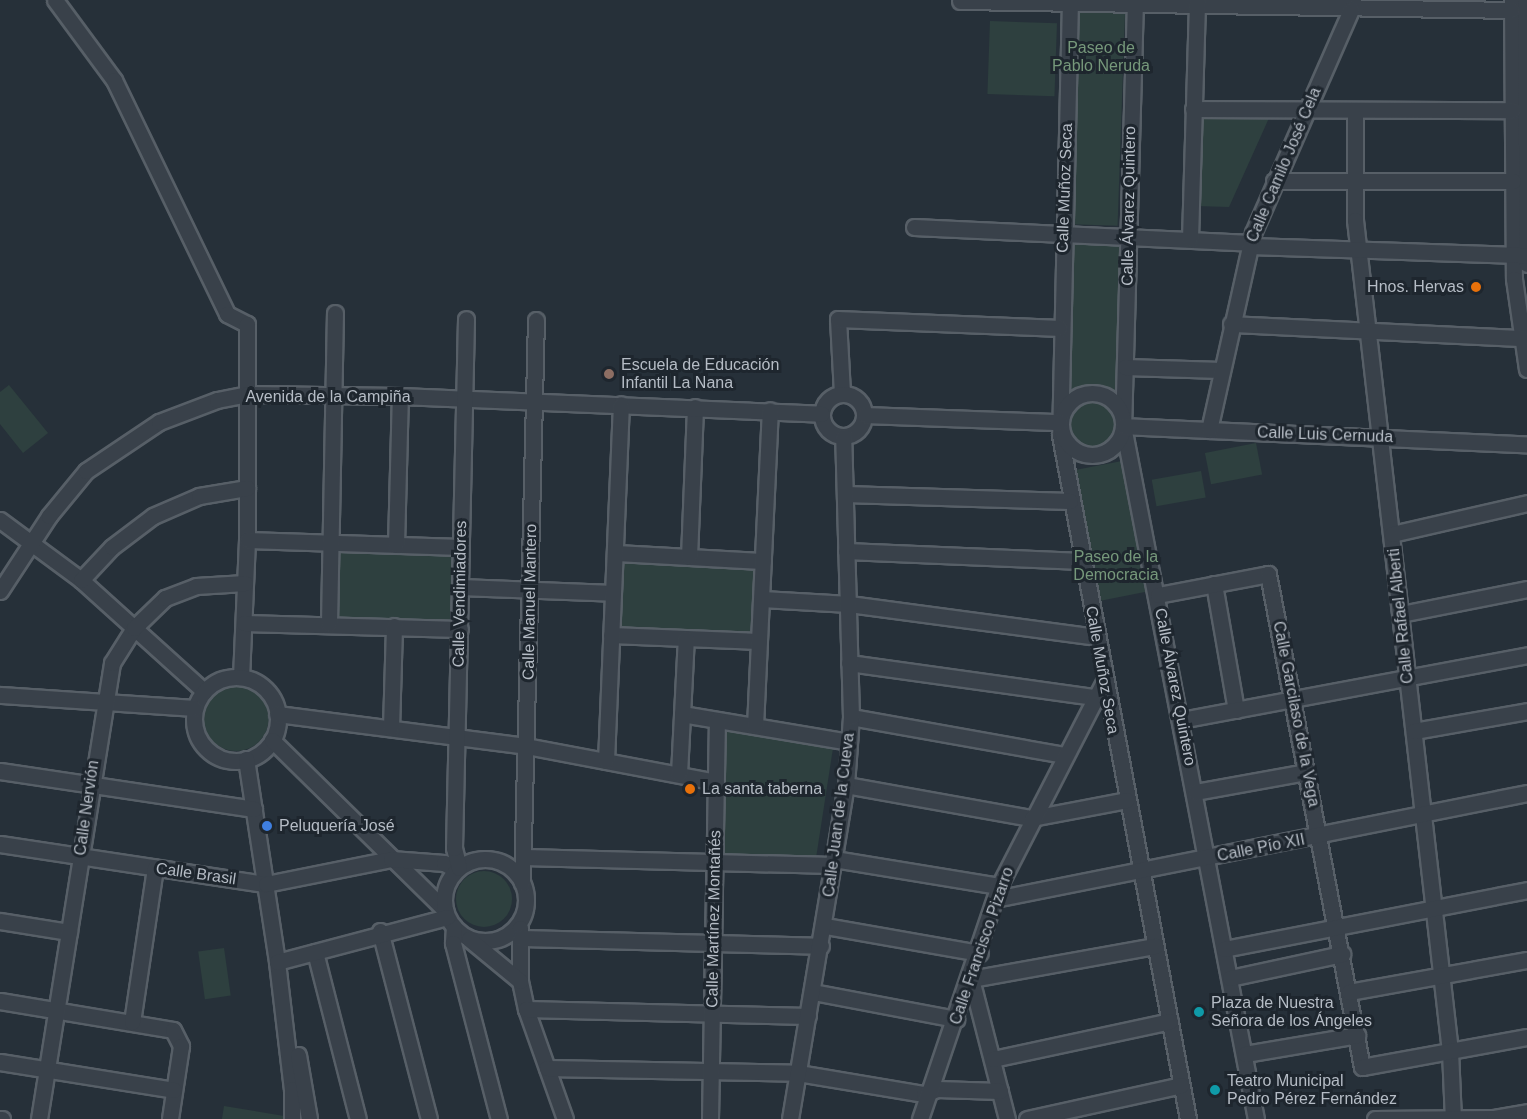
<!DOCTYPE html>
<html>
<head>
<meta charset="utf-8">
<style>
	body { margin:0 }
	#map { position:relative; width:1527px; height:1119px; overflow:hidden; background:#263039; font-family:Arial,sans-serif }
	div>[style] { position:absolute }
	.green>* { inset:0; background:#2e403f; transform-origin:0 0 }
	.round { border-radius:50% }
	.roads { filter:drop-shadow(2px 0 #575f67) drop-shadow(-2px 0 #575f67) drop-shadow(0 2px #575f67) drop-shadow(0 -2px #575f67) }
	.minor>* { height:15px; margin:-7.5px; padding:0 7.5px; transform-origin:7.5px; border-radius:7.5px; background:#39414a }
	.minor>.ring { margin:-7.5px; padding:0; box-sizing:content-box; background:none; border:15px solid #39414a; border-radius:50% }
	.dots>* { width:16px; height:16px; translate:-50% -50%; box-sizing:border-box; border:3px solid #1e262e; border-radius:50% }
	span { translate:-50% -50%; white-space:nowrap; text-align:center; line-height:1.15; -webkit-text-stroke:6px #1e262e; paint-order:stroke }
	.park-label { font-size:16px; color:#76987b }
	.street-label { font-size:16px; color:#b5bcc5 }
	.poi-label { font-size:16px; color:#b5bcc5 }
	.right { translate:-100% -50%; text-align:right }
	.left { translate:0 -50%; text-align:left }
</style>
</head>
<body>
<div id="map">
	<div class="green">
		<div style="left:1125px;top:12px;width:214px;height:46px;rotate:92deg"></div>
		<div style="left:990px;top:21px;width:67px;height:73px;rotate:2deg"></div>
		<div style="clip-path:polygon(1199px 116px,1269px 118px,1229px 207px,1196px 206px)"></div>
		<div style="clip-path:polygon(1070px 242px,1123px 244px,1116px 394px,1092px 386px,1067px 393px)"></div>
		<div style="clip-path:polygon(9px 385px,48px 433px,23px 453px,0 424px,0 392px)"></div>
		<div class="round" style="left:1067px;top:399px;width:50px;height:50px"></div>
		<div style="left:1256px;top:443px;width:32px;height:52px;rotate:79deg"></div>
		<div style="left:1122px;top:461px;width:133px;height:49px;rotate:79deg"></div>
		<div style="left:1201px;top:471px;width:27px;height:50px;rotate:80deg"></div>
		<div style="left:336px;top:548px;width:119px;height:71px;rotate:2deg"></div>
		<div style="left:621px;top:559px;width:138px;height:70px;rotate:3deg"></div>
		<div class="round" style="left:203px;top:685px;width:66px;height:66px"></div>
		<div style="clip-path:polygon(724px 730px,833px 748px,816px 858px,722px 855px)"></div>
		<div class="round" style="left:456px;top:871px;width:56px;height:56px"></div>
		<div style="left:224px;top:948px;width:48px;height:26px;rotate:82deg"></div>
		<div style="clip-path:polygon(224px 1106px,284px 1116px,283px 1119px,222px 1119px)"></div>
	</div>
	<div class="roads">
		<div class="minor">
			<div style="left:55px;top:0;width:99px;rotate:53.6deg"></div>
			<div style="left:114px;top:80px;width:260px;rotate:64.2deg"></div>
			<div style="left:227px;top:314px;width:22px;rotate:27deg"></div>
			<div style="left:247px;top:324px;width:216px;rotate:90deg"></div>
			<div style="left:247px;top:540px;width:137px;rotate:92.5deg"></div>
			<div style="left:1070px;top:0;width:435px;rotate:91.3deg"></div>
			<div style="left:1060px;top:435px;width:696px;rotate:79.4deg"></div>
			<div style="left:1135px;top:0;width:426px;rotate:91.6deg"></div>
			<div style="left:1123px;top:426px;width:706px;rotate:79.14deg"></div>
			<div style="left:1512px;top:0;width:279px;rotate:89.6deg"></div>
			<div style="left:1514px;top:279px;width:91px;rotate:81.8deg"></div>
			<div style="left:1525px;top:0;width:264px;rotate:89.6deg"></div>
			<div style="left:960px;top:1px;width:552px;rotate:0.93deg"></div>
			<div style="left:1193px;top:109px;width:320px;rotate:0.2deg"></div>
			<div style="left:1355px;top:113px;width:107px;rotate:90deg"></div>
			<div style="left:1355px;top:220px;width:836px;rotate:83.48deg"></div>
			<div style="left:1450px;top:1051px;width:68px;rotate:87.5deg"></div>
			<div style="left:1274px;top:181px;width:239px"></div>
			<div style="left:914px;top:227px;width:337px;rotate:2.7deg"></div>
			<div style="left:1190px;top:239px;width:239px;rotate:-88.3deg"></div>
			<div style="left:1250px;top:246px;width:276px;rotate:1.9deg"></div>
			<div style="left:1231px;top:324px;width:291px;rotate:2.8deg"></div>
			<div style="left:1125px;top:367px;width:96px;rotate:1.8deg"></div>
			<div class="ring" style="left:1061px;top:393px;width:47px;height:47px"></div>
			<div style="left:842px;top:393px;width:74px;rotate:-93.1deg"></div>
			<div style="left:838px;top:319px;width:222px;rotate:2.3deg"></div>
			<div class="ring" style="left:822px;top:394px;width:27px;height:27px"></div>
			<div style="left:865px;top:415px;width:195px;rotate:2.1deg"></div>
			<div style="left:1123px;top:426px;width:404px;rotate:2.6deg"></div>
			<div style="left:1209px;top:430px;width:202px;rotate:-77.4deg"></div>
			<div style="left:1253px;top:233px;width:244px;rotate:-66.3deg"></div>
			<div style="left:845px;top:494px;width:225px;rotate:1.8deg"></div>
			<div style="left:0;top:520px;width:101px;rotate:36.5deg"></div>
			<div style="left:81px;top:580px;width:166px;rotate:42.1deg"></div>
			<div style="left:1392px;top:534px;width:139px;rotate:-12.9deg"></div>
			<div style="left:247px;top:540px;width:214px;rotate:1.9deg"></div>
			<div style="left:396px;top:545px;width:149px;rotate:-88.5deg"></div>
			<div style="left:846px;top:551px;width:236px;rotate:2.4deg"></div>
			<div style="left:615px;top:553px;width:148px;rotate:3.1deg"></div>
			<div style="left:689px;top:557px;width:150px;rotate:-87.7deg"></div>
			<div style="left:81px;top:580px;width:45px;rotate:-46.8deg"></div>
			<div style="left:112px;top:547px;width:51px;rotate:-37.1deg"></div>
			<div style="left:153px;top:516px;width:50px;rotate:-23.5deg"></div>
			<div style="left:199px;top:496px;width:49px;rotate:-9.5deg"></div>
			<div style="left:1214px;top:584px;width:128px;rotate:80.1deg"></div>
			<div style="left:460px;top:587px;width:153px;rotate:2.2deg"></div>
			<div style="left:0;top:591px;width:90px;rotate:-56.8deg"></div>
			<div style="left:49px;top:516px;width:58px;rotate:-50.6deg"></div>
			<div style="left:86px;top:471px;width:88px;rotate:-33.9deg"></div>
			<div style="left:159px;top:422px;width:62px;rotate:-20.8deg"></div>
			<div style="left:217px;top:400px;width:32px;rotate:-11deg"></div>
			<div style="left:248px;top:394px;width:152px;rotate:0.8deg"></div>
			<div style="left:400px;top:396px;width:422px;rotate:2.4deg"></div>
			<div style="left:1158px;top:595px;width:112px;rotate:-10.8deg"></div>
			<div style="left:1268px;top:574px;width:502px;rotate:79.21deg"></div>
			<div style="left:1362px;top:1067px;width:168px;rotate:-10.3deg"></div>
			<div style="left:762px;top:599px;width:87px;rotate:3.3deg"></div>
			<div style="left:849px;top:604px;width:249px;rotate:7.6deg"></div>
			<div style="left:1401px;top:614px;width:128px;rotate:-11.2deg"></div>
			<div style="left:244px;top:623px;width:216px;rotate:1.6deg"></div>
			<div style="left:329px;top:624px;width:311px;rotate:-88.9deg"></div>
			<div style="left:611px;top:635px;width:148px;rotate:2.3deg"></div>
			<div style="left:849px;top:663px;width:248px;rotate:7.9deg"></div>
			<div class="ring" style="left:194px;top:677px;width:69px;height:69px"></div>
			<div style="left:0;top:695px;width:195px;rotate:3.8deg"></div>
			<div style="left:277px;top:714px;width:251px;rotate:7.3deg"></div>
			<div style="left:526px;top:746px;width:193px;rotate:10.7deg"></div>
			<div style="left:682px;top:714px;width:169px;rotate:9.5deg"></div>
			<div style="left:851px;top:717px;width:216px;rotate:10.1deg"></div>
			<div style="left:1181px;top:720px;width:352px;rotate:-10.6deg"></div>
			<div style="left:755px;top:726px;width:316px;rotate:-87.3deg"></div>
			<div style="left:391px;top:728px;width:102px;rotate:-88.3deg"></div>
			<div style="left:1414px;top:731px;width:115px;rotate:-10deg"></div>
			<div style="left:272px;top:740px;width:243px;rotate:44.5deg"></div>
			<div style="left:246px;top:759px;width:205px;rotate:81.3deg"></div>
			<div style="left:277px;top:962px;width:128px;rotate:83.3deg"></div>
			<div style="left:292px;top:1089px;width:30px;rotate:90deg"></div>
			<div style="left:606px;top:761px;width:357px;rotate:-87.6deg"></div>
			<div style="left:0;top:771px;width:257px;rotate:8.5deg"></div>
			<div style="left:679px;top:774px;width:136px;rotate:-87.1deg"></div>
			<div style="left:846px;top:785px;width:189px;rotate:10.1deg"></div>
			<div style="left:1032px;top:818px;width:96px;rotate:-10.8deg"></div>
			<div style="left:1195px;top:792px;width:113px;rotate:-10.2deg"></div>
			<div style="left:0;top:844px;width:269px;rotate:8.6deg"></div>
			<div style="left:266px;top:884px;width:127px;rotate:-11.3deg"></div>
			<div style="left:391px;top:859px;width:53px;rotate:4.3deg"></div>
			<div style="left:444px;top:863px;width:14px;rotate:30deg"></div>
			<div style="left:524px;top:857px;width:309px;rotate:1.5deg"></div>
			<div style="left:834px;top:859px;width:167px;rotate:9.3deg"></div>
			<div class="ring" style="left:444px;top:859px;width:67px;height:67px"></div>
			<div style="left:459px;top:868px;width:21px;rotate:-104deg"></div>
			<div style="left:454px;top:848px;width:529px;rotate:-88.7deg"></div>
			<div style="left:522px;top:883px;width:563px;rotate:-88.58deg"></div>
			<div style="left:995px;top:899px;width:542px;rotate:-11.27deg"></div>
			<div style="left:0;top:921px;width:70px;rotate:9.1deg"></div>
			<div style="left:825px;top:926px;width:157px;rotate:9.9deg"></div>
			<div style="left:454px;top:927px;width:16px;rotate:94deg"></div>
			<div style="left:453px;top:943px;width:182px;rotate:75.4deg"></div>
			<div style="left:520px;top:928px;width:53px;rotate:90deg"></div>
			<div style="left:520px;top:981px;width:29px;rotate:78deg"></div>
			<div style="left:526px;top:1009px;width:117px;rotate:70.5deg"></div>
			<div style="left:380px;top:931px;width:194px;rotate:75.4deg"></div>
			<div style="left:520px;top:938px;width:301px;rotate:1.5deg"></div>
			<div style="left:469px;top:939px;width:66px;rotate:39.5deg"></div>
			<div style="left:1224px;top:949px;width:309px;rotate:-11deg"></div>
			<div style="left:315px;top:952px;width:172px;rotate:75.6deg"></div>
			<div style="left:277px;top:962px;width:176px;rotate:-14.8deg"></div>
			<div style="left:1230px;top:978px;width:115px;rotate:-12.1deg"></div>
			<div style="left:971px;top:979px;width:187px;rotate:-10.2deg"></div>
			<div style="left:971px;top:979px;width:145px;rotate:75.6deg"></div>
			<div style="left:813px;top:992px;width:146px;rotate:10.7deg"></div>
			<div style="left:1349px;top:992px;width:181px;rotate:-10.2deg"></div>
			<div style="left:0;top:1001px;width:175px;rotate:9.5deg"></div>
			<div style="left:173px;top:1030px;width:18px;rotate:63deg"></div>
			<div style="left:181px;top:1046px;width:74px;rotate:98.6deg"></div>
			<div style="left:526px;top:1009px;width:282px;rotate:1.4deg"></div>
			<div style="left:132px;top:1022px;width:156px;rotate:-81.5deg"></div>
			<div style="left:1245px;top:1054px;width:114px;rotate:-9.6deg"></div>
			<div style="left:298px;top:1055px;width:65px;rotate:80.2deg"></div>
			<div style="left:993px;top:1059px;width:181px;rotate:-12.1deg"></div>
			<div style="left:0;top:1062px;width:176px;rotate:9.1deg"></div>
			<div style="left:547px;top:1068px;width:251px;rotate:1.1deg"></div>
			<div style="left:798px;top:1073px;width:128px;rotate:9.5deg"></div>
			<div style="left:924px;top:1094px;width:14px;rotate:-21deg"></div>
			<div style="left:937px;top:1089px;width:63px;rotate:1.8deg"></div>
			<div style="left:0;top:1119px;width:2px"></div>
			<div style="left:39px;top:1119px;width:462px;rotate:-80.9deg"></div>
			<div style="left:112px;top:663px;width:41px;rotate:-57.8deg"></div>
			<div style="left:134px;top:628px;width:43px;rotate:-44.1deg"></div>
			<div style="left:165px;top:598px;width:33px;rotate:-21deg"></div>
			<div style="left:196px;top:586px;width:49px;rotate:-3.5deg"></div>
			<div style="left:710px;top:1119px;width:399px;rotate:-89deg"></div>
			<div style="left:790px;top:1119px;width:339px;rotate:-80.5deg"></div>
			<div style="left:846px;top:785px;width:68px;rotate:-85.8deg"></div>
			<div style="left:851px;top:717px;width:281px;rotate:-91.6deg"></div>
			<div style="left:920px;top:1119px;width:246px;rotate:-71.3deg"></div>
			<div style="left:999px;top:886px;width:229px;rotate:-62.8deg"></div>
			<div style="left:1027px;top:1119px;width:158px;rotate:-12.4deg"></div>
			<div style="left:1375px;top:1119px;width:119px;rotate:-0.5deg"></div>
			<div style="left:1494px;top:1118px;width:34px;rotate:-10deg"></div>
		</div>
	</div>
	<div class="dots">
		<div style="left:1476px;top:287px;background:#e8710a"></div>
		<div style="left:609px;top:374px;background:#8d6e63"></div>
		<div style="left:690px;top:789px;background:#e8710a"></div>
		<div style="left:267px;top:826px;background:#3f7fe0"></div>
		<div style="left:1199px;top:1012px;background:#0f9aa8"></div>
		<div style="left:1215px;top:1090px;background:#0f9aa8"></div>
	</div>
	<div class="park-label">
		<span style="left:1101px;top:57px">Paseo de<br>Pablo Neruda</span>
		<span style="left:1116px;top:566px">Paseo de la<br>Democracia</span>
	</div>
	<div class="street-label">
		<span style="left:1284px;top:165px;rotate:-67deg">Calle Camilo José Cela</span>
		<span style="left:1065px;top:188px;rotate:-88deg">Calle Muñoz Seca</span>
		<span style="left:1129px;top:206px;rotate:-89deg">Calle Álvarez Quintero</span>
		<span style="left:328px;top:397px">Avenida de la Campiña</span>
		<span style="left:1325px;top:435px;rotate:2deg">Calle Luis Cernuda</span>
		<span style="left:460px;top:594px;rotate:-89deg">Calle Vendimiadores</span>
		<span style="left:530px;top:602px;rotate:-89deg">Calle Manuel Mantero</span>
		<span style="left:1401px;top:616px;rotate:-96deg">Calle Rafael Alberti</span>
		<span style="left:1102px;top:670px;rotate:80deg">Calle Muñoz Seca</span>
		<span style="left:1175px;top:687px;rotate:79deg">Calle Álvarez Quintero</span>
		<span style="left:1296px;top:714px;rotate:79deg">Calle Garcilaso de la Vega</span>
		<span style="left:87px;top:808px;rotate:-82deg">Calle Nervión</span>
		<span style="left:839px;top:815px;rotate:-83deg">Calle Juan de la Cueva</span>
		<span style="left:1261px;top:848px;rotate:-11deg">Calle Pío XII</span>
		<span style="left:196px;top:874px;rotate:8deg">Calle Brasil</span>
		<span style="left:714px;top:919px;rotate:-89deg">Calle Martínez Montañés</span>
		<span style="left:982px;top:946px;rotate:-71deg">Calle Francisco Pizarro</span>
	</div>
	<div class="poi-label">
		<span class="right" style="left:1464px;top:287px">Hnos. Hervas</span>
		<span class="left" style="left:621px;top:374px">Escuela de Educación<br>Infantil La Nana</span>
		<span class="left" style="left:702px;top:789px">La santa taberna</span>
		<span class="left" style="left:279px;top:826px">Peluquería José</span>
		<span class="left" style="left:1211px;top:1012px">Plaza de Nuestra<br>Señora de los Ángeles</span>
		<span class="left" style="left:1227px;top:1090px">Teatro Municipal<br>Pedro Pérez Fernández</span>
	</div>
</div>
</body>
</html>
